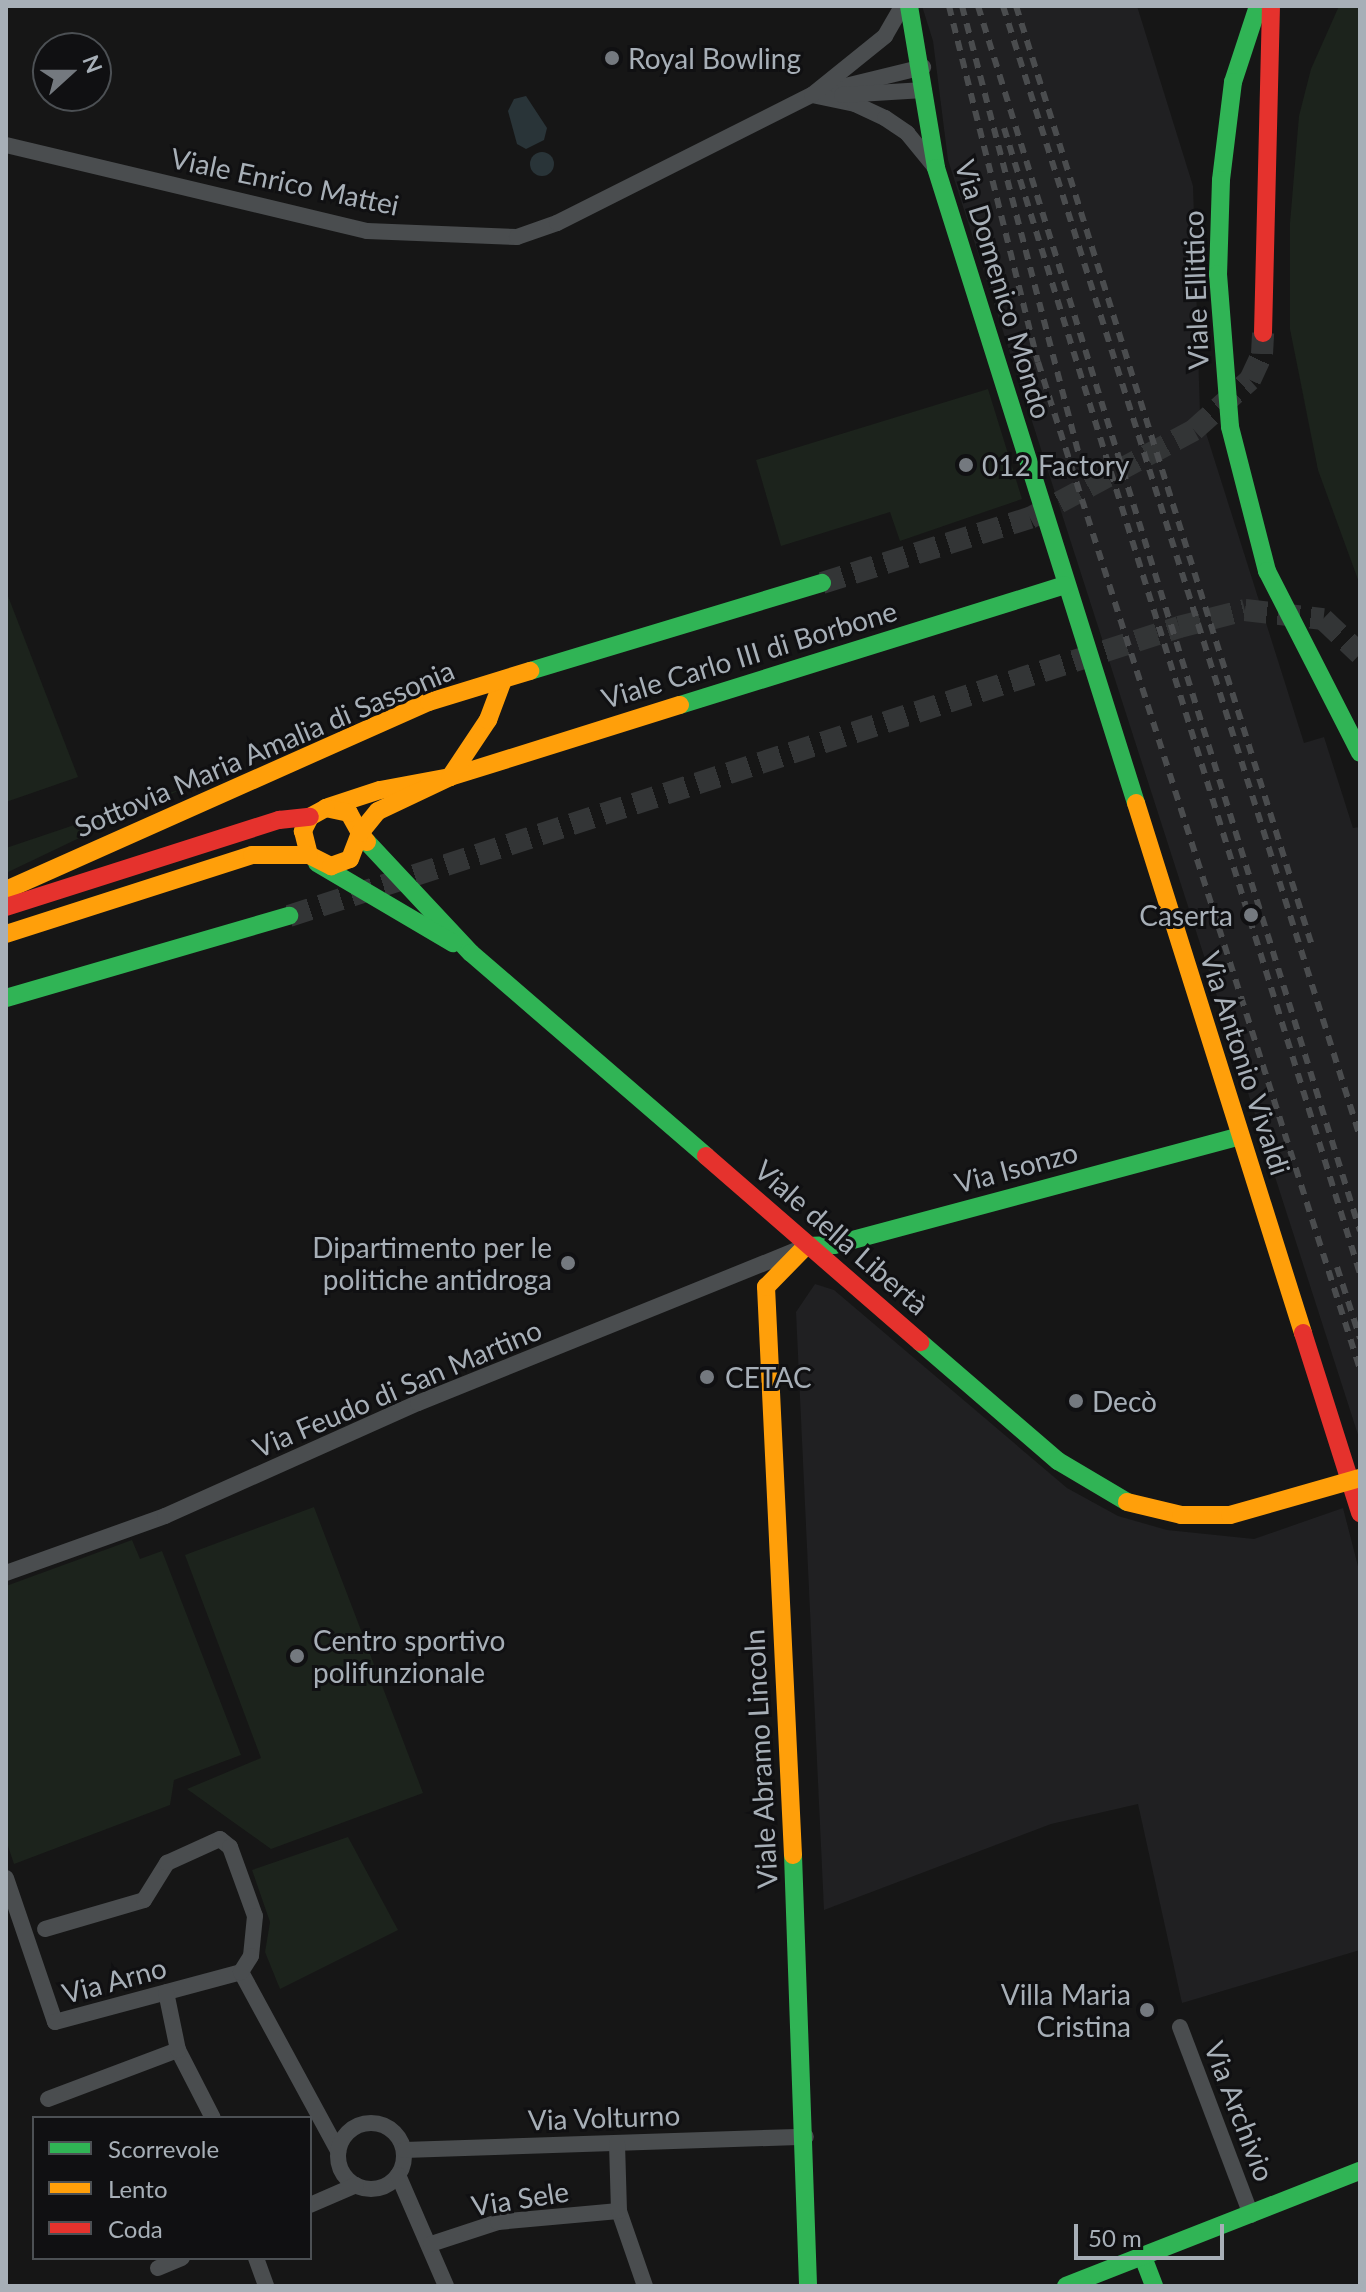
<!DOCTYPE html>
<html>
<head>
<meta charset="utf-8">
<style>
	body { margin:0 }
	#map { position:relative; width:1366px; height:2292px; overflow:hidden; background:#161616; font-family:Lato,sans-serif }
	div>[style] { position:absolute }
	.built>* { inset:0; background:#202022 }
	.green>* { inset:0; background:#1c231c }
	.water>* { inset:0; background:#293438 }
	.round { border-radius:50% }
	.secondary-tunnel>* { height:22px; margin-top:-11px; transform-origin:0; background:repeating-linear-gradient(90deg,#333536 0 22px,transparent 0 33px) }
	.street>* { height:16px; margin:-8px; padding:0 8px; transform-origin:8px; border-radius:8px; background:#4a4d4f }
	.street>.ring { margin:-8px; padding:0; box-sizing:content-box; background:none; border:16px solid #4a4d4f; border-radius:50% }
	.fast>* { height:18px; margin:-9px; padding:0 9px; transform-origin:9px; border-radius:9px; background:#30b455 }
	.slow>* { height:18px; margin:-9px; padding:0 9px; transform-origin:9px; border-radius:9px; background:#ff9f0a }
	.jam>* { height:18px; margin:-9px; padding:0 9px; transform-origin:9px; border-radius:9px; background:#e5322d }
	.rail>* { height:6px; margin-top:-3px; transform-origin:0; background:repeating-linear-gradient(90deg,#4a4c4e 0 10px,transparent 0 18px) }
	.slow-bridge>* { height:18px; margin:-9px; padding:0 9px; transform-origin:9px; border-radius:9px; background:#ff9f0a }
	.dots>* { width:22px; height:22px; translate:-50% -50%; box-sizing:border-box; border:4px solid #101012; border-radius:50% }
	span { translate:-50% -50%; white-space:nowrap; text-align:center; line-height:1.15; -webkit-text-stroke:6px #101012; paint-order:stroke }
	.poi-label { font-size:28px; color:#a7afb7 }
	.left { translate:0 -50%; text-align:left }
	.right { translate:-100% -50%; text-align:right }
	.street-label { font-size:28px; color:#a7afb7 }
	.frame { position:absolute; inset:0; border:8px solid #a7afb7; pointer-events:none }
	.legend { position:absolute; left:32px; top:2116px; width:280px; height:144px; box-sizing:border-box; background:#101012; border:2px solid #4c5054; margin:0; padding:10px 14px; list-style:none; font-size:24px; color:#a7afb7 }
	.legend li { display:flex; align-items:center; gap:16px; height:40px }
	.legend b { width:40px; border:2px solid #4c5054 }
	.north { position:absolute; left:32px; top:32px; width:80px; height:80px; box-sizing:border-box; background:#101012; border:2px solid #4c5054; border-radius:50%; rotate:69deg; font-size:22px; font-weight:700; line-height:32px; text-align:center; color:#a7afb7 }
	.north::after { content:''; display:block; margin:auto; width:28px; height:36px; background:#74797f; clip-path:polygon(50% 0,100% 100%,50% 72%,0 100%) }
	.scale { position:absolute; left:1074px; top:2224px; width:150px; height:36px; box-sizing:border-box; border:4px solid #a7afb7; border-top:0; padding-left:10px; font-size:24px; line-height:28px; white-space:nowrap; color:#a7afb7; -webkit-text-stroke:6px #101012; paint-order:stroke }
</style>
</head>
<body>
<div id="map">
	<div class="built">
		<div style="clip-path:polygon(922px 6px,1137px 6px,1193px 186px,1200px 414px,1304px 743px,1324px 737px,1353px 828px,1360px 827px,1360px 1441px,948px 160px,933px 41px)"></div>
		<div style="clip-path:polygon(815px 1284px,834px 1290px,1067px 1488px,1118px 1516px,1167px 1530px,1254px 1539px,1343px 1508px,1360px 1574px,1360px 1950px,1182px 2003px,1138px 1804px,1051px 1824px,824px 1910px,796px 1312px)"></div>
	</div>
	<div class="green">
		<div style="clip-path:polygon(1339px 6px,1360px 6px,1360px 585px,1318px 470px,1290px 329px,1290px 223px,1299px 116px,1311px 69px)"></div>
		<div style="clip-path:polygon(988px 389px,1022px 499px,900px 541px,890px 512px,781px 546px,756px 460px)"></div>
		<div style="clip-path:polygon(6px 591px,78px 777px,6px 802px)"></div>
		<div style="clip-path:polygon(184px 788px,6px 873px,6px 848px)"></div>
		<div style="clip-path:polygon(314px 1507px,423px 1793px,271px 1849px,187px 1789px,261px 1758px,185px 1555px)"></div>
		<div style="clip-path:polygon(132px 1540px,140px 1559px,162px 1551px,241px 1755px,174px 1780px,170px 1805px,14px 1864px,6px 1840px,6px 1586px)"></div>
		<div style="clip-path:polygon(348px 1837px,398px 1930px,280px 1989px,265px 1952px,270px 1922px,252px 1870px)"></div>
	</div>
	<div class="water">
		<div style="clip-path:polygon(526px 96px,547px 128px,544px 140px,526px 149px,517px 144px,508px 111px,514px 99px)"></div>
		<div class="round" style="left:530px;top:152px;width:24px;height:24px"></div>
	</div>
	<div class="secondary-tunnel">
		<div style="left:822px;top:583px;width:218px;rotate:-17.4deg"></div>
		<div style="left:1030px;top:518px;width:186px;rotate:-28.2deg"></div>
		<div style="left:1194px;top:430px;width:75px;rotate:-41.8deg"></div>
		<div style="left:1250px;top:380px;width:29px;rotate:-65deg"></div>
		<div style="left:1262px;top:354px;width:21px;rotate:-87deg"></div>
		<div style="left:289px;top:916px;width:936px;rotate:-17.99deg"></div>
		<div style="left:1179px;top:627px;width:68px;rotate:-14.4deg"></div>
		<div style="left:1245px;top:610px;width:79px;rotate:6.6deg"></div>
		<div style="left:1323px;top:619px;width:51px;rotate:43.4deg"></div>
	</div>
	<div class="street">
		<div style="left:829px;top:90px;width:97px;rotate:-13.7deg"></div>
		<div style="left:812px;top:95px;width:44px;rotate:11.8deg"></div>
		<div style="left:855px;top:104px;width:33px;rotate:25deg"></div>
		<div style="left:885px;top:118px;width:27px;rotate:34deg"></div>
		<div style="left:907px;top:133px;width:43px;rotate:50.7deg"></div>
		<div style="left:842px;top:95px;width:82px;rotate:-3.5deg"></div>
		<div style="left:6px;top:145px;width:371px;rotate:13.4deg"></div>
		<div style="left:367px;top:231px;width:150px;rotate:2.3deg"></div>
		<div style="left:517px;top:237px;width:42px;rotate:-19.3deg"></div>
		<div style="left:557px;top:223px;width:285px;rotate:-26.7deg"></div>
		<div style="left:812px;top:95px;width:94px;rotate:-38.9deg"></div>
		<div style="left:885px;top:36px;width:34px;rotate:-60deg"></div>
		<div style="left:6px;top:1573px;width:169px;rotate:-19.7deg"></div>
		<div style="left:165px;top:1516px;width:277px;rotate:-24.1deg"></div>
		<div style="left:418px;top:1403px;width:413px;rotate:-22deg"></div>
		<div style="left:6px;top:1878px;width:152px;rotate:71.2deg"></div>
		<div style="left:55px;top:2022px;width:193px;rotate:-15deg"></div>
		<div style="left:241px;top:1972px;width:204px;rotate:61.5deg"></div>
		<div style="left:45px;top:1929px;width:103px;rotate:-16.3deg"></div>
		<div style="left:144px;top:1900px;width:44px;rotate:-58.1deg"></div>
		<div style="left:167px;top:1863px;width:58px;rotate:-24.4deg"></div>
		<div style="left:220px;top:1839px;width:13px;rotate:39deg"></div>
		<div style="left:230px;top:1847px;width:73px;rotate:70.1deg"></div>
		<div style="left:255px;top:1916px;width:40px;rotate:95.7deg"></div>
		<div style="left:251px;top:1956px;width:19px;rotate:122deg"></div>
		<div style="left:1180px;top:2027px;width:201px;rotate:69.3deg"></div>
		<div style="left:178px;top:2050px;width:76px;rotate:62.8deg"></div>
		<div style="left:48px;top:2099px;width:139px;rotate:-20.7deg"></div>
		<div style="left:178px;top:2050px;width:59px;rotate:-101.7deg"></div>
		<div class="ring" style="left:338px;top:2123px;width:50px;height:50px"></div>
		<div style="left:404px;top:2150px;width:402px;rotate:-1.9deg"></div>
		<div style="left:398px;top:2175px;width:121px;rotate:66.6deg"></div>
		<div style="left:310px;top:2205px;width:50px;rotate:-23.5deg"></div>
		<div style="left:619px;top:2211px;width:79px;rotate:70.9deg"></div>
		<div style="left:431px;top:2244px;width:71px;rotate:-18.2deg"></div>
		<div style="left:498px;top:2222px;width:121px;rotate:-5.2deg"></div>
		<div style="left:619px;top:2211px;width:68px;rotate:-91.7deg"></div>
		<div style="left:256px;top:2258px;width:30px;rotate:70deg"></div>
		<div style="left:158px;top:2268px;width:26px;rotate:-23deg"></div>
	</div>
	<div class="fast">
		<div style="left:909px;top:6px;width:164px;rotate:80.5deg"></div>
		<div style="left:936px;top:168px;width:666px;rotate:72.52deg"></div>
		<div style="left:1258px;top:6px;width:80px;rotate:108.2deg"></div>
		<div style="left:1233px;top:82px;width:99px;rotate:97deg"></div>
		<div style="left:1221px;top:180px;width:94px;rotate:91.8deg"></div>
		<div style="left:1218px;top:274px;width:153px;rotate:85.5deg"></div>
		<div style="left:1230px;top:427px;width:149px;rotate:75.6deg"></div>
		<div style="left:1267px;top:571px;width:204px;rotate:62.9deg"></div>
		<div style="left:530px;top:671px;width:305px;rotate:-16.8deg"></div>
		<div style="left:680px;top:705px;width:403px;rotate:-17.3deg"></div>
		<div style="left:367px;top:842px;width:152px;rotate:46.9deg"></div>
		<div style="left:471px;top:953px;width:311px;rotate:40.8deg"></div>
		<div style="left:317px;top:863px;width:158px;rotate:30.5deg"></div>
		<div style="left:6px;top:998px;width:295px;rotate:-16.2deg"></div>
		<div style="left:806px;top:1246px;width:28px;rotate:-2deg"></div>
		<div style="left:834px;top:1245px;width:420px;rotate:-15deg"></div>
		<div style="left:920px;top:1342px;width:182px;rotate:40.8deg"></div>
		<div style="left:1058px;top:1461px;width:80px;rotate:30.7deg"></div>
		<div style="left:793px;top:1855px;width:431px;rotate:88deg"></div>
		<div style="left:1143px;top:2257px;width:31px;rotate:69deg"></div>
		<div style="left:1066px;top:2286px;width:316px;rotate:-21.4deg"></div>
	</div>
	<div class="slow">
		<div style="left:1136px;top:803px;width:556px;rotate:72.51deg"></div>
		<div style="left:328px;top:807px;width:55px;rotate:-18.1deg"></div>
		<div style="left:380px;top:790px;width:71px;rotate:-10.5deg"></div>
		<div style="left:450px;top:777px;width:241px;rotate:-17.4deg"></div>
		<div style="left:367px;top:842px;width:11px;rotate:-128deg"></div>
		<div style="left:360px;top:833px;width:23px;rotate:-119deg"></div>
		<div style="left:349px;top:813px;width:24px;rotate:-168deg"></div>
		<div style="left:326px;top:808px;width:18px;rotate:151deg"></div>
		<div style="left:310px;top:817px;width:16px;rotate:117deg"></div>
		<div style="left:303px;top:831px;width:25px;rotate:76deg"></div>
		<div style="left:309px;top:855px;width:25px;rotate:27deg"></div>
		<div style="left:331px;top:866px;width:20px;rotate:-20deg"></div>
		<div style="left:350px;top:859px;width:28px;rotate:-69deg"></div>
		<div style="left:360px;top:833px;width:28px;rotate:-51deg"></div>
		<div style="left:378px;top:811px;width:80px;rotate:-25.3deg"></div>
		<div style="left:450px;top:777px;width:69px;rotate:-56.3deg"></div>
		<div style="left:488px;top:720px;width:43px;rotate:-69.4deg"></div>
		<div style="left:6px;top:890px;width:463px;rotate:-24deg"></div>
		<div style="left:429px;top:702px;width:106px;rotate:-17.1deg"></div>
		<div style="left:6px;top:934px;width:258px;rotate:-17.8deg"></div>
		<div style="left:252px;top:855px;width:57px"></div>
		<div style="left:793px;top:1855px;width:569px;rotate:-92.72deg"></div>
		<div style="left:766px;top:1287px;width:57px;rotate:-45.7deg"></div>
	</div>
	<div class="jam">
		<div style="left:1263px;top:333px;width:327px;rotate:-88.6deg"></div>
		<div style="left:6px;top:907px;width:287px;rotate:-17.7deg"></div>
		<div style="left:279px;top:820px;width:31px;rotate:-6deg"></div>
		<div style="left:706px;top:1156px;width:284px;rotate:41deg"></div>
		<div style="left:1303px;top:1333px;width:189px;rotate:72.4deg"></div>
	</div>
	<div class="rail">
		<div style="left:949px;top:6px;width:367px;rotate:76deg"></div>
		<div style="left:1038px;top:362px;width:1057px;rotate:72.27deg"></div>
		<div style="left:962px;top:6px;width:464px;rotate:75.4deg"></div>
		<div style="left:978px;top:6px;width:1283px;rotate:72.68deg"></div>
		<div style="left:1003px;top:6px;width:1186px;rotate:72.48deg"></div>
		<div style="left:1016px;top:6px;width:986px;rotate:72.52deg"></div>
		<div style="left:1004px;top:128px;width:1200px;rotate:72.74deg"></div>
		<div style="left:1337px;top:1267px;width:75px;rotate:72.1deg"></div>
	</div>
	<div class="slow-bridge">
		<div style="left:1127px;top:1502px;width:56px;rotate:13.5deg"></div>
		<div style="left:1181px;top:1515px;width:49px"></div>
		<div style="left:1230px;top:1515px;width:135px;rotate:-15.9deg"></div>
	</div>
	<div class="dots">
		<div style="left:612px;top:58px;background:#74797f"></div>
		<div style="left:966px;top:465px;background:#74797f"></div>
		<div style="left:1251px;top:915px;background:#74797f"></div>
		<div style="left:568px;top:1263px;background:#74797f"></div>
		<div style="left:707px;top:1377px;background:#74797f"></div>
		<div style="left:1076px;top:1401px;background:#74797f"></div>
		<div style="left:297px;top:1656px;background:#74797f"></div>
		<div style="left:1147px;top:2010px;background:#74797f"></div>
	</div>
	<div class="poi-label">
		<span class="left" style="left:628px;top:58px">Royal Bowling</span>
		<span class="left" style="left:982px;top:465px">012 Factory</span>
		<span class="right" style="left:1233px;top:915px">Caserta</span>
		<span class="right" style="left:552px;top:1263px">Dipartimento per le<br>politiche antidroga</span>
		<span class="left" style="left:725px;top:1377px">CETAC</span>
		<span class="left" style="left:1092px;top:1401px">Decò</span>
		<span class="left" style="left:313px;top:1656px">Centro sportivo<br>polifunzionale</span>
		<span class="right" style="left:1131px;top:2010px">Villa Maria<br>Cristina</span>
	</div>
	<div class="street-label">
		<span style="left:285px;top:181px;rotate:12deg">Viale Enrico Mattei</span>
		<span style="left:1004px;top:289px;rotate:73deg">Via Domenico Mondo</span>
		<span style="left:1195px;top:290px;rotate:-92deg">Viale Ellittico</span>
		<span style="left:749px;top:654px;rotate:-17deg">Viale Carlo III di Borbone</span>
		<span style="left:264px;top:748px;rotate:-23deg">Sottovia Maria Amalia di Sassonia</span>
		<span style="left:1246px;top:1063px;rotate:72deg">Via Antonio Vivaldi</span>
		<span style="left:1016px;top:1167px;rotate:-15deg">Via Isonzo</span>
		<span style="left:842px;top:1237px;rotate:41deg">Viale della Libertà</span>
		<span style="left:397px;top:1388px;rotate:-23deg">Via Feudo di San Martino</span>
		<span style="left:760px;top:1759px;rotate:-93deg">Viale Abramo Lincoln</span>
		<span style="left:114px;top:1980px;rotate:-15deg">Via Arno</span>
		<span style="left:1240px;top:2111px;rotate:69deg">Via Archivio</span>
		<span style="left:604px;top:2117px;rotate:-2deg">Via Volturno</span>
		<span style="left:520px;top:2198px;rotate:-9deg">Via Sele</span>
	</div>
	<div class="frame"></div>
	<ul class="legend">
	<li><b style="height:10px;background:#30b455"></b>Scorrevole</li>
	<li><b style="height:10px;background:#ff9f0a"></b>Lento</li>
	<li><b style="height:10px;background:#e5322d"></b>Coda</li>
	</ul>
	<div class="north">N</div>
	<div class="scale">50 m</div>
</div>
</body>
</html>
